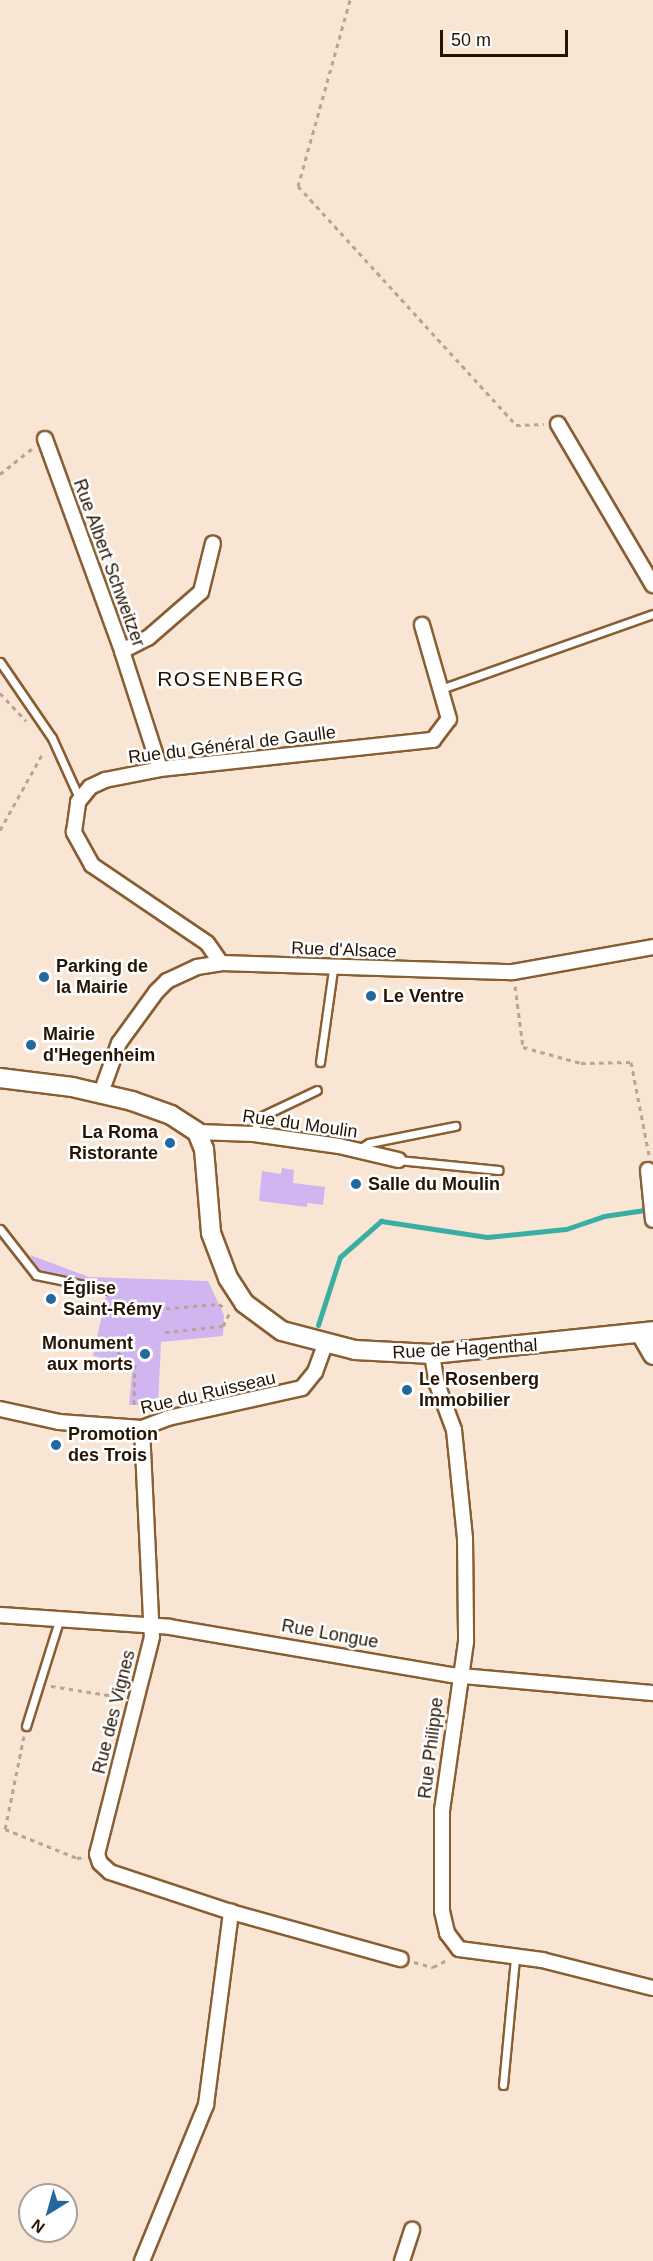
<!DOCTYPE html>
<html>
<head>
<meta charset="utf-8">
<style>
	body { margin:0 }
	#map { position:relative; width:653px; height:2261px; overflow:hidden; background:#f9e5d3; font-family:Helvetica,sans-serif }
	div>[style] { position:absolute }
	.green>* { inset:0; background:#d0b5f0 }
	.stream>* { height:5px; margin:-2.5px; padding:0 2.5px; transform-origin:2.5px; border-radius:2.5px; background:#39afa3 }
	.path>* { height:3px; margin-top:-1.5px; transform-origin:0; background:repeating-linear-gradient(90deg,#b7a492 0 4.5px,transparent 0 9px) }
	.roads { filter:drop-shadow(2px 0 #885e32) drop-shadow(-2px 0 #885e32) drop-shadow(0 2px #885e32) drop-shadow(0 -2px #885e32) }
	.lane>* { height:7px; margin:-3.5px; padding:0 3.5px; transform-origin:3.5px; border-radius:3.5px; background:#fff }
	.street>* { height:14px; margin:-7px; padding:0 7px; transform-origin:7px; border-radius:7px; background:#fff }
	.secondary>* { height:18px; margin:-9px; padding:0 9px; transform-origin:9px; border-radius:9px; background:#fff }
	.dots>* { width:16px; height:16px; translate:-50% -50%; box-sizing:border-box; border:3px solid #fff; border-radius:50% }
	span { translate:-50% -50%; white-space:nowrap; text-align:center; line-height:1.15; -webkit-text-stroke:5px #fff; paint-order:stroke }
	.street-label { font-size:18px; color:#251403 }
	.poi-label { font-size:18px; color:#251403; font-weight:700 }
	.left { translate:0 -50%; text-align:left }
	.right { translate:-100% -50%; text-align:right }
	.quarter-label { font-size:21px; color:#251403; letter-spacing:1.5px }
	.north { position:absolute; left:18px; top:2183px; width:60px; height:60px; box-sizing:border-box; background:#fff; border:2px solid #a8a19a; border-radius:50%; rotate:217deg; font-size:16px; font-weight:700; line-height:24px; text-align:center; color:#251403 }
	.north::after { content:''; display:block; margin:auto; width:21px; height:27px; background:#22689c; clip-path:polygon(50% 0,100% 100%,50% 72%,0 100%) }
	.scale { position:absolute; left:440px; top:30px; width:128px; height:27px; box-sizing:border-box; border:3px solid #251403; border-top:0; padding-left:8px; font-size:18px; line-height:21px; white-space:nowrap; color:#251403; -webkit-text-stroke:4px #fff; paint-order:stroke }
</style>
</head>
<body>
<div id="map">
	<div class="green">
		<div style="clip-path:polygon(282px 1168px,294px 1170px,293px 1183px,325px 1187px,323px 1205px,307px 1203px,307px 1207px,259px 1201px,262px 1171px,281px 1174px)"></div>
		<div style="clip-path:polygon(30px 1255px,89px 1277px,208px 1281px,224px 1315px,223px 1336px,161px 1342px,158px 1405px,129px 1405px,133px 1363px,93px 1356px,109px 1283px,39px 1272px)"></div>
	</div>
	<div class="stream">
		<div style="left:318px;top:1325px;width:71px;rotate:-72.1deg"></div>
		<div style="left:340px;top:1257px;width:55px;rotate:-41.3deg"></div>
		<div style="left:381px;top:1221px;width:107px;rotate:8.6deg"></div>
		<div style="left:487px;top:1237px;width:79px;rotate:-5.8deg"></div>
		<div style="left:566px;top:1229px;width:40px;rotate:-18.9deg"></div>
		<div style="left:604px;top:1216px;width:48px;rotate:-8.5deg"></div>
	</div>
	<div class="path">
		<div style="left:350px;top:0;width:193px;rotate:105.6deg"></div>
		<div style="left:298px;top:186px;width:323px;rotate:47.6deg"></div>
		<div style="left:516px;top:425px;width:28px;rotate:-2deg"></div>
		<div style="left:0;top:474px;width:43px;rotate:-38.5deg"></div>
		<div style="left:0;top:693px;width:38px;rotate:47deg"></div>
		<div style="left:0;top:830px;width:90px;rotate:-60.9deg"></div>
		<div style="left:515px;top:986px;width:62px;rotate:82.5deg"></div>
		<div style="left:523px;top:1047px;width:60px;rotate:15.4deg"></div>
		<div style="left:581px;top:1063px;width:50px;rotate:-1.1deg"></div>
		<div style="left:631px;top:1062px;width:95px;rotate:79deg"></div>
		<div style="left:157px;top:1309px;width:62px;rotate:-4.6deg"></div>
		<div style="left:219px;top:1304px;width:9px;rotate:36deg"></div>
		<div style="left:165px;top:1332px;width:58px;rotate:-5.9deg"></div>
		<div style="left:223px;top:1326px;width:16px;rotate:-63deg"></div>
		<div style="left:118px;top:1351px;width:8px;rotate:67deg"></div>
		<div style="left:121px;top:1358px;width:15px;rotate:23deg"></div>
		<div style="left:135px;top:1364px;width:42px;rotate:91.4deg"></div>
		<div style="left:51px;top:1686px;width:71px;rotate:8.9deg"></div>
		<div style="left:24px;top:1736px;width:95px;rotate:101.5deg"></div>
		<div style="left:5px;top:1829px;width:78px;rotate:21.9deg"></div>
		<div style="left:77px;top:1858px;width:7px;rotate:-8deg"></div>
		<div style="left:414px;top:1962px;width:20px;rotate:15deg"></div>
		<div style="left:433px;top:1967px;width:18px;rotate:-27deg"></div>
	</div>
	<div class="roads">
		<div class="lane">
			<div style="left:0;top:662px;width:92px;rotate:55.6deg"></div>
			<div style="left:52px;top:738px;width:68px;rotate:65.7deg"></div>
			<div style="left:441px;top:689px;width:225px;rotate:-19.5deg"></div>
			<div style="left:320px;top:1062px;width:94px;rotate:-82deg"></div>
			<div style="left:254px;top:1134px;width:16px;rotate:-76deg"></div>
			<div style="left:258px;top:1118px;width:65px;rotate:-25.4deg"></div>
			<div style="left:359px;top:1149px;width:12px;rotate:-31deg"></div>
			<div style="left:369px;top:1143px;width:88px;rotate:-11.2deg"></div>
			<div style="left:398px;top:1160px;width:101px;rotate:5.7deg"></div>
			<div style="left:0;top:1229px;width:58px;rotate:52deg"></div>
			<div style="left:36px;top:1275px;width:75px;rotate:11.6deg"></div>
			<div style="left:26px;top:1726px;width:110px;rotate:-72.6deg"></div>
			<div style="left:503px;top:2085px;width:129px;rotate:-84.6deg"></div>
		</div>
		<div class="street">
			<div style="left:558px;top:424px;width:187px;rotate:59.5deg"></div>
			<div style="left:45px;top:439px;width:226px;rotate:70deg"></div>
			<div style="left:122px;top:651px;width:124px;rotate:72.1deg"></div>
			<div style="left:122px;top:651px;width:29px;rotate:-27deg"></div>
			<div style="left:148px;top:638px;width:70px;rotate:-41deg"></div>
			<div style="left:201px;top:592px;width:50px;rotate:-76.2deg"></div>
			<div style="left:221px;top:963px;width:24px;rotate:-125deg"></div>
			<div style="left:207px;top:943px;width:139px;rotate:-145.9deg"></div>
			<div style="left:92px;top:865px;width:38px;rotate:-119deg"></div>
			<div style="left:74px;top:832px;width:30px;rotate:-82deg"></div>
			<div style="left:78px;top:802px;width:19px;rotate:-51deg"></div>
			<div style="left:90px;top:787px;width:17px;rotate:-25deg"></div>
			<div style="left:105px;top:780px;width:56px;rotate:-11.3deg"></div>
			<div style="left:160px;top:769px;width:275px;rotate:-6.1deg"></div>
			<div style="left:433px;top:740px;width:26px;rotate:-53deg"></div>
			<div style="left:449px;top:719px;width:98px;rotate:-106deg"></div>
			<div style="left:101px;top:1093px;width:53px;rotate:-70.2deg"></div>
			<div style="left:119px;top:1043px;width:63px;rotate:-54deg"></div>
			<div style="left:156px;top:992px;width:16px;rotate:-45deg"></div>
			<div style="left:167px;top:981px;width:33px;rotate:-25deg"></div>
			<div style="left:197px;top:967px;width:24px;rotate:-9deg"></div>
			<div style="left:221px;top:963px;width:292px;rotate:1.8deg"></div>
			<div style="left:513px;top:972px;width:142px;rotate:-10.1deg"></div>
			<div style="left:197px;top:1132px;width:57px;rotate:2deg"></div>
			<div style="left:254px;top:1134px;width:86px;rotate:8deg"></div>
			<div style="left:339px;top:1146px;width:61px;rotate:13.3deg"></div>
			<div style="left:648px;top:1170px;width:50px;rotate:84.3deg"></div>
			<div style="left:432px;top:1354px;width:30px;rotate:81deg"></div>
			<div style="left:437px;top:1384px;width:49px;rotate:69.7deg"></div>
			<div style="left:454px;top:1430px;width:109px;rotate:84.2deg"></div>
			<div style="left:465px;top:1538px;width:104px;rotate:89.4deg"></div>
			<div style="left:466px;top:1642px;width:170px;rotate:98.1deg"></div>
			<div style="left:442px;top:1810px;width:101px;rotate:90deg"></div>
			<div style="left:442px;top:1911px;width:23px;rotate:77deg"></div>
			<div style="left:447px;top:1933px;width:20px;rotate:53deg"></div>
			<div style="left:459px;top:1949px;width:84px;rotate:7.5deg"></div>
			<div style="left:542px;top:1960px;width:114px;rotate:14.2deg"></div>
			<div style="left:0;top:1409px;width:60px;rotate:12.4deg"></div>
			<div style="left:59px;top:1422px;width:83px;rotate:4.1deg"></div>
			<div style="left:142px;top:1428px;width:28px;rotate:-21deg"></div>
			<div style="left:168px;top:1418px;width:137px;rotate:-12.6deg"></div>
			<div style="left:302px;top:1388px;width:21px;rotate:-51deg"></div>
			<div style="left:315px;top:1372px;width:30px;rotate:-70deg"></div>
			<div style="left:142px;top:1428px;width:209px;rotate:87.3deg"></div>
			<div style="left:152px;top:1637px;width:224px;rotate:104.2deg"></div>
			<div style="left:97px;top:1854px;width:9px;rotate:72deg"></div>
			<div style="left:100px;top:1863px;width:13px;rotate:42deg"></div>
			<div style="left:110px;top:1872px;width:127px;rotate:18.3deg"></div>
			<div style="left:231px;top:1912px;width:176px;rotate:15.5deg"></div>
			<div style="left:0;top:1615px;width:170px;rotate:4deg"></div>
			<div style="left:170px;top:1627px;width:285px;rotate:9.7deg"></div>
			<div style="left:451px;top:1675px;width:203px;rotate:5.1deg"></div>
			<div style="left:142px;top:2261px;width:169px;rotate:-67.7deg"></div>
			<div style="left:206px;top:2105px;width:195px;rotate:-82.6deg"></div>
			<div style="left:402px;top:2261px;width:33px;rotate:-72deg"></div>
		</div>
		<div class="secondary">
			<div style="left:0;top:1078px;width:73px;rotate:7.1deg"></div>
			<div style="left:72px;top:1087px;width:62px;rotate:13.1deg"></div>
			<div style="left:132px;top:1101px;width:41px;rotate:19.7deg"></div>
			<div style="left:171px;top:1115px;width:31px;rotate:33deg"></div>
			<div style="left:197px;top:1132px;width:18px;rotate:68deg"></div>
			<div style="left:204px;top:1149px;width:84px;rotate:85.2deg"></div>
			<div style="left:211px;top:1233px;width:48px;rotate:69.3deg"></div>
			<div style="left:228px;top:1278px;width:30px;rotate:57deg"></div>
			<div style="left:244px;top:1303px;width:47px;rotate:36.4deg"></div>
			<div style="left:282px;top:1331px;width:75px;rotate:14.6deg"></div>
			<div style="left:355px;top:1350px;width:77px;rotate:3deg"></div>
			<div style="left:432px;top:1354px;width:222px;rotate:-5.9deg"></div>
			<div style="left:641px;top:1334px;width:24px;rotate:60deg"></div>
		</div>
	</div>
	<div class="dots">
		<div style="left:44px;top:977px;background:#22689c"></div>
		<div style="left:371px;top:996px;background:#22689c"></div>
		<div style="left:31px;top:1045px;background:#22689c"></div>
		<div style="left:170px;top:1143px;background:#22689c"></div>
		<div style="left:356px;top:1184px;background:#22689c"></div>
		<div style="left:51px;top:1299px;background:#22689c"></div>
		<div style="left:145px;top:1354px;background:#22689c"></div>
		<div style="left:407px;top:1390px;background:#22689c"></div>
		<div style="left:56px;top:1445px;background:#22689c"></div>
	</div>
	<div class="street-label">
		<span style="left:109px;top:563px;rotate:70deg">Rue Albert Schweitzer</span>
		<span style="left:232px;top:745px;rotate:-7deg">Rue du Général de Gaulle</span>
		<span style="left:344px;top:950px;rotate:2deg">Rue d'Alsace</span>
		<span style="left:300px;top:1124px;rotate:8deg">Rue du Moulin</span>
		<span style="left:465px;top:1349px;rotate:-3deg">Rue de Hagenthal</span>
		<span style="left:208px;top:1393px;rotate:-13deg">Rue du Ruisseau</span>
		<span style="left:330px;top:1634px;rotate:10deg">Rue Longue</span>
		<span style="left:114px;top:1712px;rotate:-76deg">Rue des Vignes</span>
		<span style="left:431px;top:1748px;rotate:-83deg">Rue Philippe</span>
	</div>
	<div class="poi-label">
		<span class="left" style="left:56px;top:977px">Parking de<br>la Mairie</span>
		<span class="left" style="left:383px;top:996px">Le Ventre</span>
		<span class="left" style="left:43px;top:1045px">Mairie<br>d'Hegenheim</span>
		<span class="right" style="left:158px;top:1143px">La Roma<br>Ristorante</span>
		<span class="left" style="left:368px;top:1184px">Salle du Moulin</span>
		<span class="left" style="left:63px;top:1299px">Église<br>Saint-Rémy</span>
		<span class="right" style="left:133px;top:1354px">Monument<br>aux morts</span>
		<span class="left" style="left:419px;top:1390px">Le Rosenberg<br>Immobilier</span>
		<span class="left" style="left:68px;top:1445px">Promotion<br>des Trois</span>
	</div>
	<div class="quarter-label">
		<span style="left:231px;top:679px">ROSENBERG</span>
	</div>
	<div class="north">N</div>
	<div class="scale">50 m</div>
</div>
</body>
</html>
